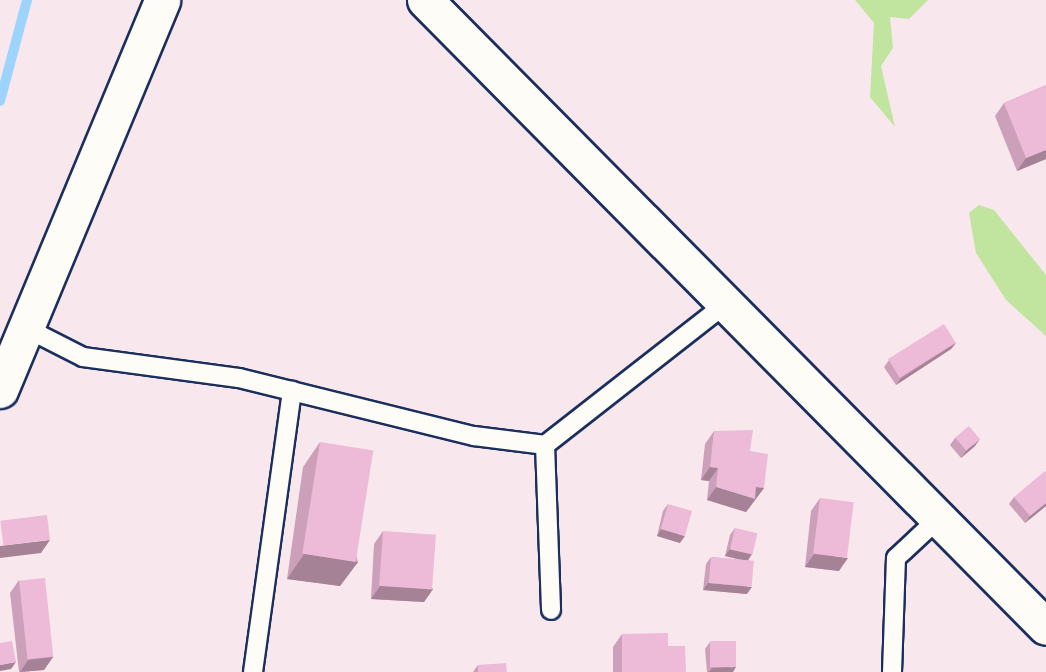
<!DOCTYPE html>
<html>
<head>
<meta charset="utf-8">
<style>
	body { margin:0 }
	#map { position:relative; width:1046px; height:672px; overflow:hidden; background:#f8e8ed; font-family:Itim,sans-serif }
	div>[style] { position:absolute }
	.green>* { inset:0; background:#c1e59e }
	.stream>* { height:10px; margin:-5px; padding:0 5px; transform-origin:5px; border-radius:5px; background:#9cd4fc }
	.roads { filter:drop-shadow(2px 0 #1b2f5e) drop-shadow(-2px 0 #1b2f5e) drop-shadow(0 2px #1b2f5e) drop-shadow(0 -2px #1b2f5e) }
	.lane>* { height:18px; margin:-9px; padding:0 9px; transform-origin:9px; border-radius:9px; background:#fdfcf7 }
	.street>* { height:35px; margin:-17.5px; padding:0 17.5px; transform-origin:17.5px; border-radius:17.5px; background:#fdfcf7 }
	.wall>* { inset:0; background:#cca0b9 }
	.shaded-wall>* { inset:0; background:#a68296 }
	.building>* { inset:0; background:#edbad7; transform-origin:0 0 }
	span { translate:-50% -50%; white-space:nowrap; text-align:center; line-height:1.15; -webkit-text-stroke:5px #fdfcf7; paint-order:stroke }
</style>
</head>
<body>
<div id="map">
	<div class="green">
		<div style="clip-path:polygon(855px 0,928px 0,909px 19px,890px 17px,893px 48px,881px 66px,895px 127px,870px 97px,874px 23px)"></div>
		<div style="clip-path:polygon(979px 205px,994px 210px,1046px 275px,1046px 336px,1006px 300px,976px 253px,969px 213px)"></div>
	</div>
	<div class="stream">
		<div style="left:0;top:101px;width:105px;rotate:-75deg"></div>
	</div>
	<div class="roads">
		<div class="lane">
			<div style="left:26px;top:328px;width:64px;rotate:27deg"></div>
			<div style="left:83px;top:357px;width:157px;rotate:7.7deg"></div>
			<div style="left:239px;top:378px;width:242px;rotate:13.9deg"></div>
			<div style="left:474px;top:436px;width:72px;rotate:7.2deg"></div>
			<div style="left:545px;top:445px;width:231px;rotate:-38deg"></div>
			<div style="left:545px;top:445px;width:165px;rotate:87.9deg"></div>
			<div style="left:253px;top:672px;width:284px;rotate:-82.1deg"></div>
			<div style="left:892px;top:672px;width:114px;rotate:-88deg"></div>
			<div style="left:896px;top:558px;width:57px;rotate:-42.9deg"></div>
		</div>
		<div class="street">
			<div style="left:425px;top:0;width:882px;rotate:45.28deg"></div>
			<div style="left:0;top:390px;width:422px;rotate:-67.4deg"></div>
		</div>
	</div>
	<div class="wall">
		<div style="clip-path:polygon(1046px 85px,1046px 159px,1017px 171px,995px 116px,1004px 103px)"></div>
		<div style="clip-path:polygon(956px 343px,951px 349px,896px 385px,884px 367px,889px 360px)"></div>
		<div style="clip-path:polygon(714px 431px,750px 451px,764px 488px,746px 512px,707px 500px,709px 481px,701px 480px,705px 444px)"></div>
		<div style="clip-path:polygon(955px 438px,975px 446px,961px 458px,950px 445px)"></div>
		<div style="clip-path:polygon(320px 442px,358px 562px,340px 586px,287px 579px,303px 467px)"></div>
		<div style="clip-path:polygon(1014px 497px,1046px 506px,1025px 523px,1009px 504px)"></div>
		<div style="clip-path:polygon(820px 498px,839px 571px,805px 567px,811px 511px)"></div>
		<div style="clip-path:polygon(668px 504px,680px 543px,657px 536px,663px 511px)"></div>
		<div style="clip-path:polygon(735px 528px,752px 554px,748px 561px,747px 594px,703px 590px,706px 564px,711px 557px,741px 560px,725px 556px,730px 535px)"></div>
		<div style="clip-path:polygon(383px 531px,433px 589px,424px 602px,371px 599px,374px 544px)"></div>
		<div style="clip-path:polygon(19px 580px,53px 657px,44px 670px,19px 672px,10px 593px)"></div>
		<div style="clip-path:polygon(622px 634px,668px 646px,686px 672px,613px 672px,613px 647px)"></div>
		<div style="clip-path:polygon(710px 642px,733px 672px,707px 672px,705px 649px)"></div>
		<div style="clip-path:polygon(478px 665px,507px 672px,473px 672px)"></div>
	</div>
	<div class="shaded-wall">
		<div style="clip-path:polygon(1046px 150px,1046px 159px,1017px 171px,1026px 158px)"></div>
		<div style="clip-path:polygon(956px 343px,951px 349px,896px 385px,901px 378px)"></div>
		<div style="clip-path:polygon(980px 439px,975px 446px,961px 458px,966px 451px)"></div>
		<div style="clip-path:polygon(710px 467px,718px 468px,709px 481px,701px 480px)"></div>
		<div style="clip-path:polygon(716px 487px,756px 487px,764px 488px,746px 512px,707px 500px)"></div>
		<div style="clip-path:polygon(1046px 503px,1046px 506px,1025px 523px,1030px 516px)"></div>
		<div style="clip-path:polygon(661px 529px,685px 536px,680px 543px,657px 536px)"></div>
		<div style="clip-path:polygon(50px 540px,41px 553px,0 558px,0 546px)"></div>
		<div style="clip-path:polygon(730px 549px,752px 554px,747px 561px,725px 556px)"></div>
		<div style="clip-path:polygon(304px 554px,358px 562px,340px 586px,287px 579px)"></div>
		<div style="clip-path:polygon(814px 554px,848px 558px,839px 571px,805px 567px)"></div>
		<div style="clip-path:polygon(708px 583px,752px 587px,747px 594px,703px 590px)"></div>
		<div style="clip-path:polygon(380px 586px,433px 589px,424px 602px,371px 599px)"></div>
		<div style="clip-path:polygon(53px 657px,44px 670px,20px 672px,28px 660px)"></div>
		<div style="clip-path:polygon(16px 662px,11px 669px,0 671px,0 665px)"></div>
		<div style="clip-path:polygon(736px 667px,733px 672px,709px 672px,712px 668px)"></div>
	</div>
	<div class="building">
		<div style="clip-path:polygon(1046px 85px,1046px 150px,1026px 158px,1004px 103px)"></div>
		<div style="left:944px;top:324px;width:22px;height:66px;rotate:58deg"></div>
		<div style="left:969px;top:426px;width:17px;height:18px;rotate:50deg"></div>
		<div style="clip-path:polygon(753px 430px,750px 451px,768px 454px,764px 488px,756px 487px,755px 499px,716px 487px,718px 468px,710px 467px,714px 431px)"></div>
		<div style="left:320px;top:442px;width:54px;height:113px;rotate:9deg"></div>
		<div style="clip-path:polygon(1045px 471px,1046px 472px,1046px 503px,1030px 516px,1014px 497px)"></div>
		<div style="left:820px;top:498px;width:34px;height:56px;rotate:7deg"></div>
		<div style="left:668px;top:504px;width:25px;height:26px;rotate:16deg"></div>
		<div style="left:47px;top:515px;width:25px;height:47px;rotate:83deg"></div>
		<div style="left:735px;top:528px;width:23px;height:22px;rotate:13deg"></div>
		<div style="left:383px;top:531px;width:53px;height:55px;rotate:4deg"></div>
		<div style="left:711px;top:557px;width:43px;height:26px;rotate:5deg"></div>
		<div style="left:45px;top:578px;width:79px;height:26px;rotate:84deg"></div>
		<div style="clip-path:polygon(668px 633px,668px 646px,685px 646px,686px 672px,622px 672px,622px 634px)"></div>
		<div style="clip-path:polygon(12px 641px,16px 662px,0 665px,0 643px)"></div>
		<div style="left:736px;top:641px;width:26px;height:26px;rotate:90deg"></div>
		<div style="clip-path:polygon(506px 663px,507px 672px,478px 672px,478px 665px)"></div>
	</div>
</div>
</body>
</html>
